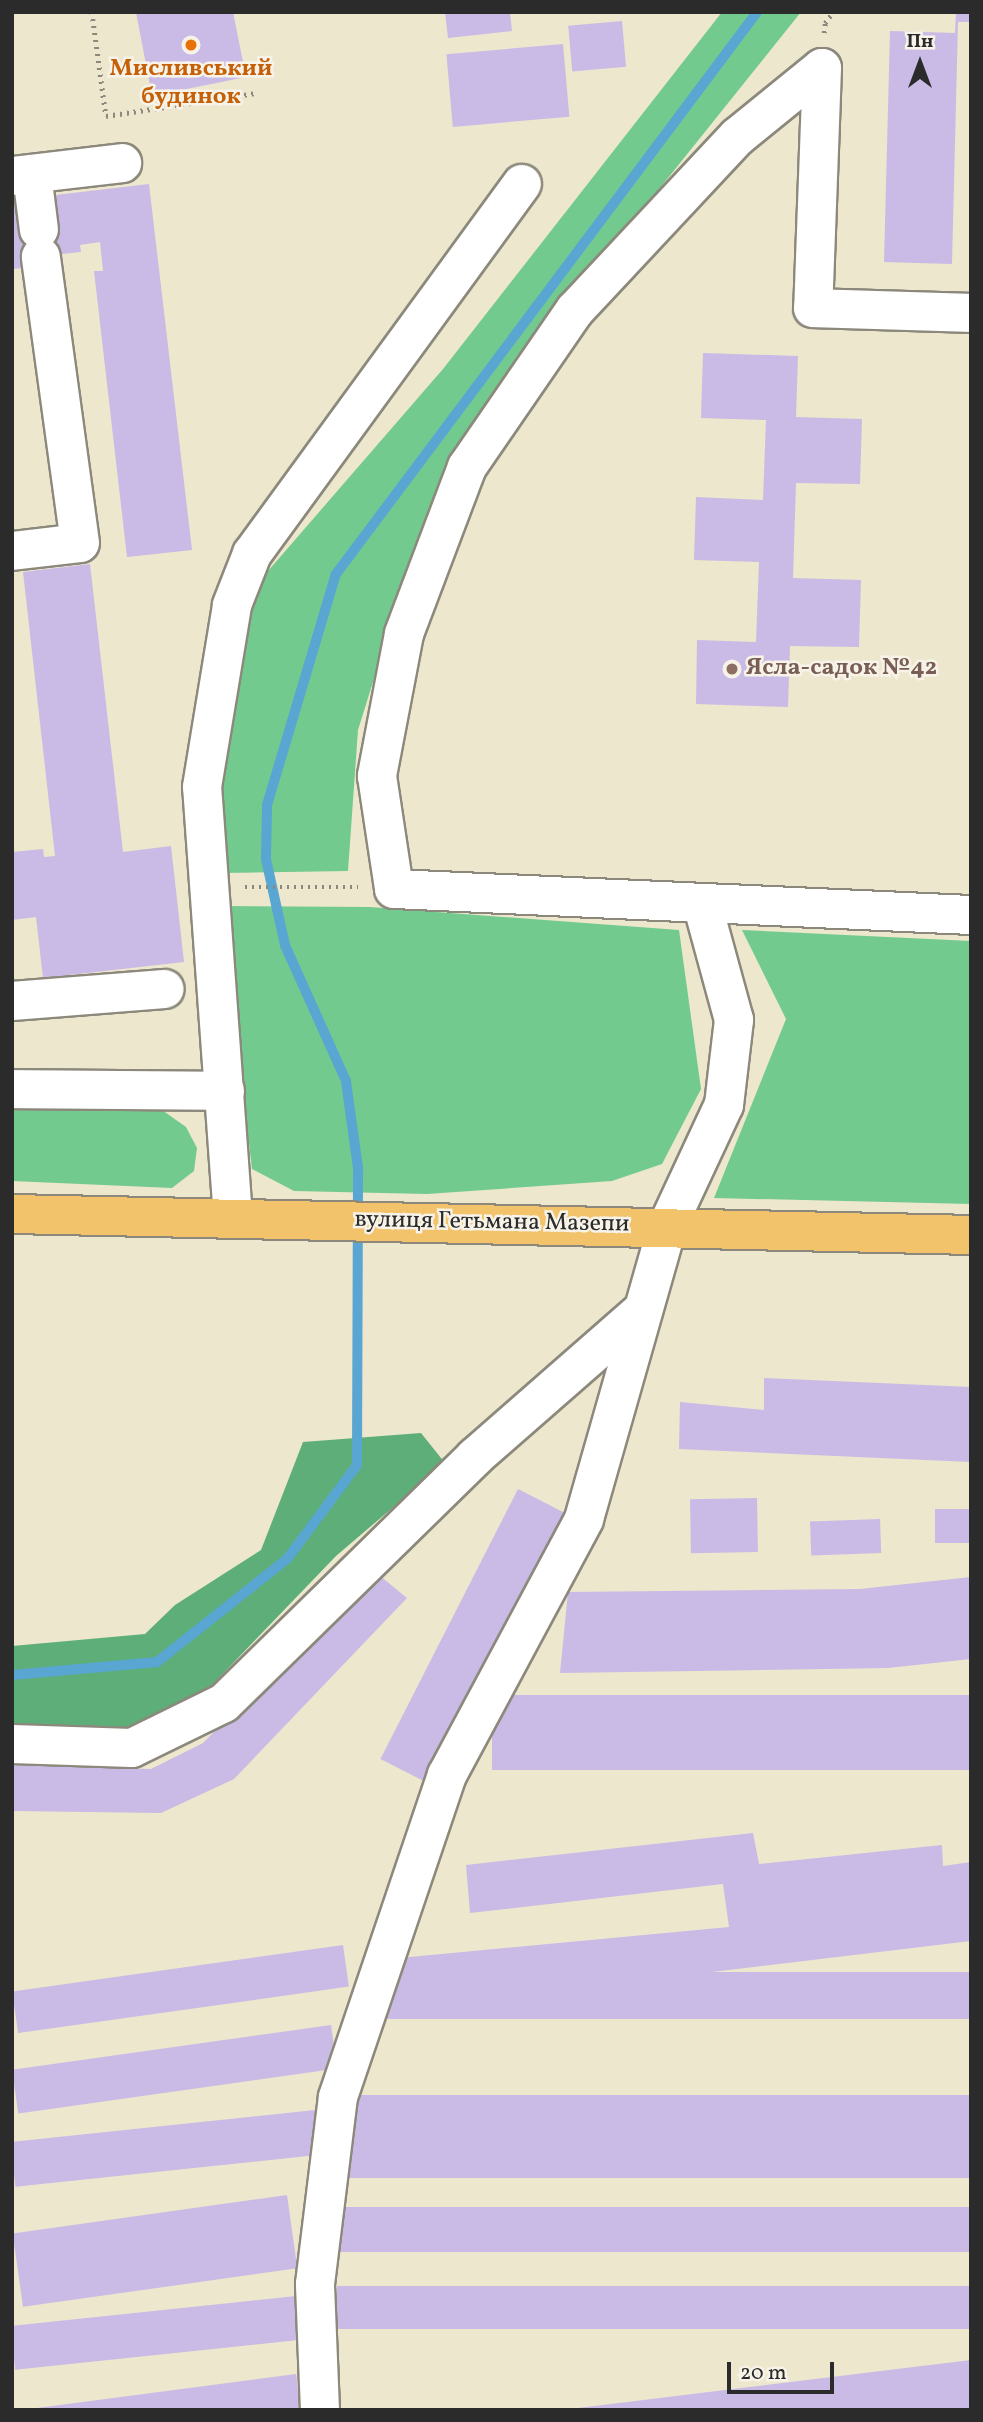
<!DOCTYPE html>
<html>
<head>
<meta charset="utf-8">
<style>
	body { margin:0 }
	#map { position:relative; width:983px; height:2422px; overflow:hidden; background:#ede7cd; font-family:Vollkorn,serif }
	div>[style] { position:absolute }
	.green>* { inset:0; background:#73ca8f }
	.forest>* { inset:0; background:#5eae7a }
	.stream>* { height:10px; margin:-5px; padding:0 5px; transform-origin:5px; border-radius:5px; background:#58a6d1 }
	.building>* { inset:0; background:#cabae6; transform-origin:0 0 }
	.path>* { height:4.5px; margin-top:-2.25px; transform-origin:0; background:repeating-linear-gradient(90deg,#8c897c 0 2px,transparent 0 7px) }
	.roads { filter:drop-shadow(2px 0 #8c897c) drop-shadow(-2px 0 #8c897c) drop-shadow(0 2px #8c897c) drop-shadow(0 -2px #8c897c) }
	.minor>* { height:38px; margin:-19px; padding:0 19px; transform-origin:19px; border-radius:19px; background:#fff }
	.highway>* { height:38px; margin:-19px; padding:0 19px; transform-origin:19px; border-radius:19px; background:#f2c36a }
	.dots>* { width:19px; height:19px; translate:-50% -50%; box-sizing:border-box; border:4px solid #f7f3e8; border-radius:50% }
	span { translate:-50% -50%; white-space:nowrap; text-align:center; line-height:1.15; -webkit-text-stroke:5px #f7f3e8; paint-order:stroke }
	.food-label { font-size:24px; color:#c56008; font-weight:700 }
	.education-label { font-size:24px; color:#785e54; font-weight:700 }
	.left { translate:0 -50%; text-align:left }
	.street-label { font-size:24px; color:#2b2b2b }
	.frame { position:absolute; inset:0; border:14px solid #2b2b2b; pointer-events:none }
	.north { position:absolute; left:885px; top:28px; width:70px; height:70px; -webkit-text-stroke:5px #f7f3e8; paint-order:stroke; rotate:0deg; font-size:19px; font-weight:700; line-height:28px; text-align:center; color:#2b2b2b }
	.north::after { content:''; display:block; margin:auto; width:24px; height:32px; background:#2b2b2b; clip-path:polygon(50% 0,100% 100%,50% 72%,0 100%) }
	.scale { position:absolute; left:727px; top:2362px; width:107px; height:32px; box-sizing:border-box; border:4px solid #2b2b2b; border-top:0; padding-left:9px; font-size:21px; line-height:24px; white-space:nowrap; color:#2b2b2b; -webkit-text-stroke:5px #f7f3e8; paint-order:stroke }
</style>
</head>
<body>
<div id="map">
	<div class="green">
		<div style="clip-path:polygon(722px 12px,801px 12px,575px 294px,406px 576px,358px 730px,348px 871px,222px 873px,216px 793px,255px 586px,443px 369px)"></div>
		<div style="clip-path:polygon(221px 906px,370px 907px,679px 930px,701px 1089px,662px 1164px,612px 1181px,427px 1194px,294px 1191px,252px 1169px)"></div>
		<div style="clip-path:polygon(742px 930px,971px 941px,971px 1204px,714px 1198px,786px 1019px)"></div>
		<div style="clip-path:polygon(12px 1106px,162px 1110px,186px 1127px,197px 1148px,194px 1171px,172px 1188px,12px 1181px)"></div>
	</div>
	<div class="forest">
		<div style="clip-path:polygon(421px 1433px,445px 1463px,336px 1556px,190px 1708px,123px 1736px,12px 1731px,12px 1646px,145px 1634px,175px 1605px,261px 1550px,303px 1442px)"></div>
	</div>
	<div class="stream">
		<div style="left:12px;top:1675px;width:146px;rotate:-5.1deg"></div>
		<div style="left:157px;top:1662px;width:166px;rotate:-38.4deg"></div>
		<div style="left:287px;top:1559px;width:117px;rotate:-53.3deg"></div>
		<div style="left:357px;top:1465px;width:297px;rotate:-89.8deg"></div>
		<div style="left:358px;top:1168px;width:88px;rotate:-97.9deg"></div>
		<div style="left:346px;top:1081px;width:149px;rotate:-114.2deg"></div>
		<div style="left:285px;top:945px;width:88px;rotate:-102.5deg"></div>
		<div style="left:266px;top:859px;width:54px;rotate:-88.9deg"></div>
		<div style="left:267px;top:805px;width:241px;rotate:-73.4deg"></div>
		<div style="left:336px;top:574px;width:702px;rotate:-53.16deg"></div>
	</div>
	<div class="building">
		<div style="clip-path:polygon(136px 12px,233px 12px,246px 77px,152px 96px)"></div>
		<div style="clip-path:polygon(445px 12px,510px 12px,512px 31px,448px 38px)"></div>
		<div style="clip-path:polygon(956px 12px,971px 12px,971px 22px,958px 22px,952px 264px,884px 262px,890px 31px,955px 33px)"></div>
		<div style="left:622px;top:21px;width:46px;height:54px;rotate:85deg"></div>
		<div style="left:563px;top:44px;width:73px;height:117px;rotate:85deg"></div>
		<div style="clip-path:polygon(149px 184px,192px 550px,127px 557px,94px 271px,103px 271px,100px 242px,80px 245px,81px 252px,24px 258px,25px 268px,12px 269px,12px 206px,47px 196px)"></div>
		<div style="clip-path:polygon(703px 353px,798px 356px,796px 417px,862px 419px,860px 484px,796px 483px,793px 578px,861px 580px,859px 647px,790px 646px,788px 707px,696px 704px,697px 640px,756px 642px,759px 562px,694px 560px,696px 497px,763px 500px,766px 420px,701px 418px)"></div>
		<div style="clip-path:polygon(90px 564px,123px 852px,171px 846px,184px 962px,43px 978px,36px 917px,12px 920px,12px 852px,43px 849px,44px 857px,55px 856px,23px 572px)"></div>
		<div style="clip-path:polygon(764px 1378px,971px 1387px,971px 1462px,679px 1449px,680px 1402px,764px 1410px)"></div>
		<div style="left:518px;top:1489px;width:57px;height:303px;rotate:27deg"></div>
		<div style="left:757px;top:1498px;width:54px;height:67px;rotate:89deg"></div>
		<div style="left:971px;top:1509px;width:34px;height:36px;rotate:90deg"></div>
		<div style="left:880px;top:1519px;width:34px;height:70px;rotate:88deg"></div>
		<div style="clip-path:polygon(374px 1571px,407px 1598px,234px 1779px,161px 1813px,12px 1811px,12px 1765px,151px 1769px,203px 1743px)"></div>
		<div style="clip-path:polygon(971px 1577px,971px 1659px,888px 1668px,560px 1673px,568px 1592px,860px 1589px)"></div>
		<div style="left:971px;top:1695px;width:75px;height:479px;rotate:90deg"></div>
		<div style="clip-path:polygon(753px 1833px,759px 1864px,942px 1845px,943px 1866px,971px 1862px,971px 1941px,403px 2009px,399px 1958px,729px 1927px,723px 1884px,470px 1913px,466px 1865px)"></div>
		<div style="left:343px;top:1945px;width:42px;height:334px;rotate:82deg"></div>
		<div style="left:971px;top:1972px;width:47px;height:598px;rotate:90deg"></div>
		<div style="left:331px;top:2025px;width:44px;height:322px;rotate:82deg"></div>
		<div style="left:971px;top:2095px;width:83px;height:638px;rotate:90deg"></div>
		<div style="left:315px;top:2110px;width:45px;height:306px;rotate:84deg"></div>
		<div style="left:287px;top:2195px;width:74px;height:277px;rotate:82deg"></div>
		<div style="left:971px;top:2207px;width:45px;height:645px;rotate:90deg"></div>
		<div style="left:971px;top:2286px;width:43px;height:634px;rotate:90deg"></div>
		<div style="left:296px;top:2296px;width:44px;height:287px;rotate:84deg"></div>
		<div style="clip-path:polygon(971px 2360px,971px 2408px,578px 2410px,578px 2408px)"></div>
		<div style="clip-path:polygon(296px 2374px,301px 2410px,38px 2410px,37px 2408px)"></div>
	</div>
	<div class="path">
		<div style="left:92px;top:12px;width:105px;rotate:82.3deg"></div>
		<div style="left:106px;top:116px;width:152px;rotate:-8.7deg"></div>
		<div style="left:824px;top:33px;width:10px;rotate:-84deg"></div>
		<div style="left:825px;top:23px;width:14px;rotate:-54deg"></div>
		<div style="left:245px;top:887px;width:113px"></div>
	</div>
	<div class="roads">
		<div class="minor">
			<div style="left:822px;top:68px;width:109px;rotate:140.9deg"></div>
			<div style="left:737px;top:137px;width:237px;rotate:133.1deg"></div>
			<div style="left:575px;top:310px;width:191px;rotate:124.5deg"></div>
			<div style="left:467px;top:467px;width:178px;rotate:110.7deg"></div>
			<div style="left:404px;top:634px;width:145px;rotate:100.8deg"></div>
			<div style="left:377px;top:776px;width:114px;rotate:81.4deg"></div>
			<div style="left:394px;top:889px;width:578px;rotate:2.58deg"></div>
			<div style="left:822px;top:68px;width:240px;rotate:92.1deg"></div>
			<div style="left:813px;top:308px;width:158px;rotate:1.8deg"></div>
			<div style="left:32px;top:174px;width:56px;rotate:82.9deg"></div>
			<div style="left:12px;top:176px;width:111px;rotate:-6.7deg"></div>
			<div style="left:12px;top:551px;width:68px;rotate:-6.7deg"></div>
			<div style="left:80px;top:543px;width:289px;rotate:-97.8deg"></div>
			<div style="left:12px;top:1001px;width:153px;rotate:-4.5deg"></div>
			<div style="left:12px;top:1089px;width:213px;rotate:0.5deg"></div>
			<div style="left:233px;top:1218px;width:432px;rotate:-94.1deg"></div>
			<div style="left:202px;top:787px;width:184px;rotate:-80.6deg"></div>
			<div style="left:232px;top:605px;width:55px;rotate:-68.6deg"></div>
			<div style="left:252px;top:554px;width:458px;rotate:-53.9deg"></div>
			<div style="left:12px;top:1744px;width:120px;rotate:1.9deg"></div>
			<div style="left:132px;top:1748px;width:102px;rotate:-26.1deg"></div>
			<div style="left:224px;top:1703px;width:351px;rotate:-44.4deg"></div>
			<div style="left:475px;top:1457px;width:223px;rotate:-41.2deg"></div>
			<div style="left:320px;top:2410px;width:126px;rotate:-92.3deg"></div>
			<div style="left:315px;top:2284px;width:188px;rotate:-83deg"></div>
			<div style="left:338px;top:2097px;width:340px;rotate:-71.3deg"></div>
			<div style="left:447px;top:1775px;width:290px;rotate:-61.8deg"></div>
			<div style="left:584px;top:1519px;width:304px;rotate:-74.1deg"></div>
			<div style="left:667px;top:1227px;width:135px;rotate:-65deg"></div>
			<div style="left:724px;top:1105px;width:86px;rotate:-83.3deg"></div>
			<div style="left:734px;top:1020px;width:121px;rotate:-105.3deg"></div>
		</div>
		<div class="highway">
			<div style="left:12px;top:1214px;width:959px;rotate:1.25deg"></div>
		</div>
	</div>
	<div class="dots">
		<div style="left:191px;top:45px;background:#e8710a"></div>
		<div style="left:732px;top:669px;background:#8d6e63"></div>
	</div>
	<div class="food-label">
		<span style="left:191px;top:84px">Мисливський<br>будинок</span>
	</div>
	<div class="education-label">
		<span class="left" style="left:746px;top:669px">Ясла-садок №42</span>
	</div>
	<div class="street-label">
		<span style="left:492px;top:1223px;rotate:1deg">вулиця Гетьмана Мазепи</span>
	</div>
	<div class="frame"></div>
	<div class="north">Пн</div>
	<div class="scale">20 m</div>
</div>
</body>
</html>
